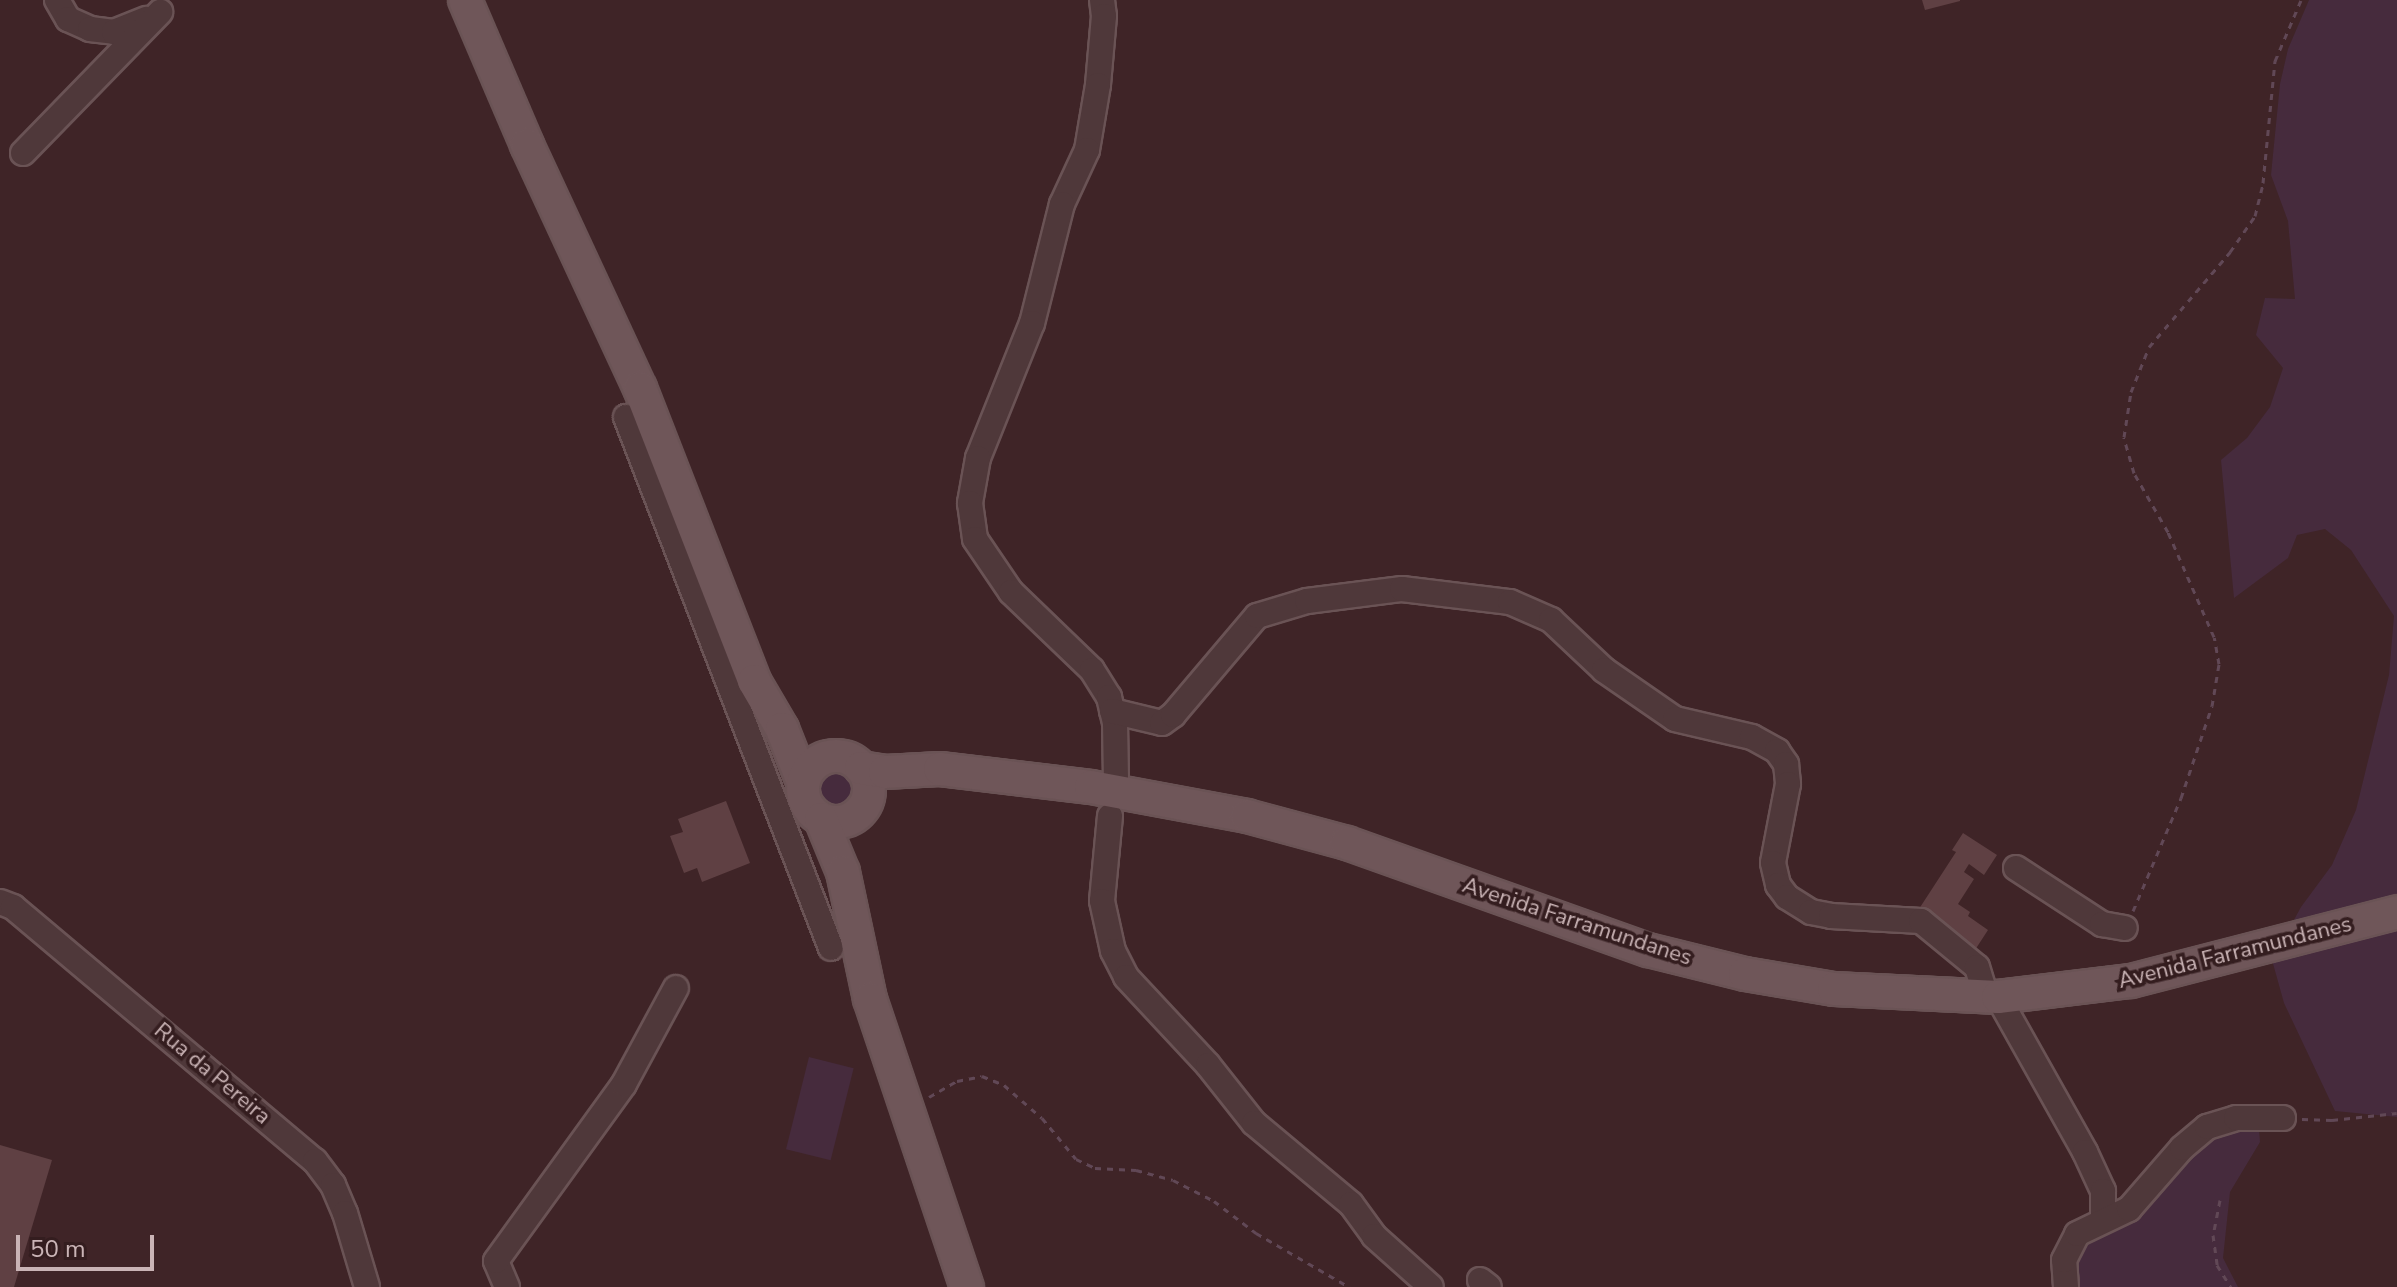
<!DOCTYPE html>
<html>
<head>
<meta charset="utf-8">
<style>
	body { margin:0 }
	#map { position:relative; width:2397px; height:1287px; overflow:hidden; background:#3f2427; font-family:"Nunito Sans",sans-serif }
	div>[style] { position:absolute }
	.green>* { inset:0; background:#462b3d; transform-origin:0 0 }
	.round { border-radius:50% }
	.building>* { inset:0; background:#5f4043 }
	.path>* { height:3px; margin-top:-1.5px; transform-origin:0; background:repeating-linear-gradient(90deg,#614856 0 6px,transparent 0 12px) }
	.roads { filter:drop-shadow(2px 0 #6a5355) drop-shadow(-2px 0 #6a5355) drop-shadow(0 2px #6a5355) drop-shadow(0 -2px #6a5355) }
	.minor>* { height:24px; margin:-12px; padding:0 12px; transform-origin:12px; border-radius:12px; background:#4f383a }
	.major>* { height:32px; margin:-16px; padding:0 16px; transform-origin:16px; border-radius:16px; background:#6f5659 }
	.major>.ring { margin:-16px; padding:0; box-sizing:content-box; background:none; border:32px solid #6f5659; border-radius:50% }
	span { translate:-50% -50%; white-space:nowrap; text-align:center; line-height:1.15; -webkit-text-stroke:7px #341d1f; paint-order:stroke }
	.street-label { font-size:22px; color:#cab4b6 }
	.scale { position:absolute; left:16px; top:1235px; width:138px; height:36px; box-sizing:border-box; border:4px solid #cab4b6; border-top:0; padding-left:10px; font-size:24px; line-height:28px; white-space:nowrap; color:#cab4b6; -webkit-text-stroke:6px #341d1f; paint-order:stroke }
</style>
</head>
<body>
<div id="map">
	<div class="green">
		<div style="clip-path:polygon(2309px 0,2397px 0,2397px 1117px,2335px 1111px,2284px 1003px,2272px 960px,2301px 907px,2332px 865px,2356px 810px,2389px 675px,2394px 616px,2351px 550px,2325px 529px,2297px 535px,2288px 558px,2234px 598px,2221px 460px,2247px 438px,2270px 407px,2283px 368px,2256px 335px,2265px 298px,2295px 299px,2288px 221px,2271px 175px,2280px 84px,2288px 49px)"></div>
		<div class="round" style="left:817px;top:773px;width:36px;height:36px"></div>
		<div style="left:809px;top:1057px;width:46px;height:95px;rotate:14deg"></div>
		<div style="clip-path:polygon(2259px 1129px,2260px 1142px,2230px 1192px,2223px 1258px,2238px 1287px,2074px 1287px,2073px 1268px,2078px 1246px,2209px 1130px)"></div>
	</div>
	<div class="building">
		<div style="clip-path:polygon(1922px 0,1960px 0,1960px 1px,1925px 10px)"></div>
		<div style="clip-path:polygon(726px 801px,750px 863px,702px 882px,697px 868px,684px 873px,670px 836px,683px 832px,678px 819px)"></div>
		<div style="clip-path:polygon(1963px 833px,1997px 855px,1984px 875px,1969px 864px,1964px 872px,1974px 879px,1958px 904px,1970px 912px,1968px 916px,1988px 930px,1975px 950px,1917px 912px,1956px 852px,1952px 850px)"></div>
		<div style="clip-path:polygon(0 1145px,52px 1160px,14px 1287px,0 1287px)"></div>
	</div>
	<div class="path">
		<div style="left:2133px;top:911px;width:123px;rotate:-67deg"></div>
		<div style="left:2181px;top:798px;width:97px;rotate:-71.4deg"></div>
		<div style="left:2212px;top:706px;width:43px;rotate:-80.5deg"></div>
		<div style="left:2219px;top:664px;width:27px;rotate:-100deg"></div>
		<div style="left:2214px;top:637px;width:115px;rotate:-113.7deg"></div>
		<div style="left:2168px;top:532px;width:68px;rotate:-120deg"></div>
		<div style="left:2134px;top:473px;width:37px;rotate:-106deg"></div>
		<div style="left:2124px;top:437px;width:46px;rotate:-81.2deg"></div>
		<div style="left:2131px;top:392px;width:48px;rotate:-68.2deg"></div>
		<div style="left:2149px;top:347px;width:125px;rotate:-49.5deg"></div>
		<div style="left:2230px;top:252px;width:44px;rotate:-55.2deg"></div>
		<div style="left:2255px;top:216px;width:34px;rotate:-76deg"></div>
		<div style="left:2263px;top:183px;width:123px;rotate:-84.4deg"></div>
		<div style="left:2275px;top:61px;width:66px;rotate:-66.9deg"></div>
		<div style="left:929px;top:1097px;width:32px;rotate:-30deg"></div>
		<div style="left:957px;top:1081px;width:25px;rotate:-11deg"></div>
		<div style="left:982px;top:1076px;width:24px;rotate:22deg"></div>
		<div style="left:1004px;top:1085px;width:50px;rotate:41deg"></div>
		<div style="left:1042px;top:1118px;width:53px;rotate:50.3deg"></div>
		<div style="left:1076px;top:1159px;width:21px;rotate:25deg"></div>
		<div style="left:1095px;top:1168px;width:41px;rotate:2.8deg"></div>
		<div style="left:1136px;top:1170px;width:38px;rotate:15deg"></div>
		<div style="left:1173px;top:1180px;width:46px;rotate:27.1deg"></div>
		<div style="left:1214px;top:1201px;width:53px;rotate:37.3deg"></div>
		<div style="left:1256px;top:1233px;width:108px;rotate:30.1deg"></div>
		<div style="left:2302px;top:1119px;width:30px;rotate:2deg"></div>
		<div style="left:2332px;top:1120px;width:65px;rotate:-6.1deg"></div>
		<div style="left:2220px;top:1200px;width:36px;rotate:101deg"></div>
		<div style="left:2213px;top:1235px;width:30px;rotate:82deg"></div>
		<div style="left:2217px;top:1265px;width:26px;rotate:58deg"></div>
	</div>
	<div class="roads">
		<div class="minor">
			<div style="left:57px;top:0;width:22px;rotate:60deg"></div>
			<div style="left:68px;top:19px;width:24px;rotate:24deg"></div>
			<div style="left:90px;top:29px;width:24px;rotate:7deg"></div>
			<div style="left:114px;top:32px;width:35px;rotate:-22deg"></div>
			<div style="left:1102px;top:0;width:16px;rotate:83deg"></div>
			<div style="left:1104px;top:16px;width:69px;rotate:95deg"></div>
			<div style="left:1098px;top:85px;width:66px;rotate:99.6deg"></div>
			<div style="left:1087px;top:150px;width:60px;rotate:114.8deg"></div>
			<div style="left:1062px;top:204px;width:123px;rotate:104.1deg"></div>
			<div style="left:1032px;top:323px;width:145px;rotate:111.8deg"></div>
			<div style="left:978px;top:458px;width:46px;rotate:100.1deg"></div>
			<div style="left:970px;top:503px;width:36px;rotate:82deg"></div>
			<div style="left:975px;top:539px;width:64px;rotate:55.8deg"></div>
			<div style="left:1011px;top:592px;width:112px;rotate:43.9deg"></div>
			<div style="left:1092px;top:670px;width:32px;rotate:58deg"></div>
			<div style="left:1109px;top:697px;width:26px;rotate:77deg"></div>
			<div style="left:1115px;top:722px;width:56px;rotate:89deg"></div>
			<div style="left:23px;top:153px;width:197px;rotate:-45.8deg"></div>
			<div style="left:626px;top:417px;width:569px;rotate:68.89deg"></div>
			<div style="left:1112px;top:711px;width:51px;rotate:13.5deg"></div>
			<div style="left:1162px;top:723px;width:14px;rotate:-36deg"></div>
			<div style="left:1173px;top:715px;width:130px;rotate:-49.7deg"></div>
			<div style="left:1257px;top:616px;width:52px;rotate:-16.7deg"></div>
			<div style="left:1307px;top:601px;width:96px;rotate:-7.2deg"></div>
			<div style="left:1402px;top:589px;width:109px;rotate:6.9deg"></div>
			<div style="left:1510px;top:602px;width:45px;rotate:23.7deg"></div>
			<div style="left:1551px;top:620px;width:73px;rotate:43.3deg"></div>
			<div style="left:1604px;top:670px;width:86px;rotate:34.6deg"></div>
			<div style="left:1675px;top:719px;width:79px;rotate:13.2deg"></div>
			<div style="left:1752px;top:737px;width:29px;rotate:29deg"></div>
			<div style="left:1777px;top:751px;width:16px;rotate:55deg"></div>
			<div style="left:1786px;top:764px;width:20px;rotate:84deg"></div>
			<div style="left:1788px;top:784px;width:80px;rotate:100.8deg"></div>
			<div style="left:1773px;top:863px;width:23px;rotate:77deg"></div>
			<div style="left:1778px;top:885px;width:15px;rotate:53deg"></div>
			<div style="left:1787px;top:897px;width:28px;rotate:32deg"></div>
			<div style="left:1811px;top:912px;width:20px;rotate:11deg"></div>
			<div style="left:1831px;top:916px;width:90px;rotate:3.2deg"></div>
			<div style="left:1921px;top:921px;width:72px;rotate:39.4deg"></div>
			<div style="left:1977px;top:967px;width:31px;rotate:73deg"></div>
			<div style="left:1110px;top:816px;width:85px;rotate:95.4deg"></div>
			<div style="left:1102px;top:901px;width:51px;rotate:77.6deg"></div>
			<div style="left:1113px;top:951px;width:29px;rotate:63deg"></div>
			<div style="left:1126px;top:977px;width:120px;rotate:47deg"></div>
			<div style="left:1208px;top:1065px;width:74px;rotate:51.6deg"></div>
			<div style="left:1254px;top:1123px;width:126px;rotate:39.9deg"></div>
			<div style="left:1351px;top:1204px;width:39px;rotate:54deg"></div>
			<div style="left:1374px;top:1236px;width:76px;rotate:41.8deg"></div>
			<div style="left:2016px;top:868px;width:103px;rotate:33.1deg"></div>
			<div style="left:2102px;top:924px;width:23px;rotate:10deg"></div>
			<div style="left:0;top:902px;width:14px;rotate:21deg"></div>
			<div style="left:13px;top:907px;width:395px;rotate:40.1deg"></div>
			<div style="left:315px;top:1161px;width:30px;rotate:53deg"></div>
			<div style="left:333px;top:1185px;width:30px;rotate:67deg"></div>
			<div style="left:345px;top:1213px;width:77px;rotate:73.4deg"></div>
			<div style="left:1998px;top:997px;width:178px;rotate:60.7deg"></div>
			<div style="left:2085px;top:1152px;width:43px;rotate:65.2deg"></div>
			<div style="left:2103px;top:1191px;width:29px;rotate:90deg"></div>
			<div style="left:1480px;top:1280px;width:11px;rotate:38deg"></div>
			<div style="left:507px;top:1287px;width:28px;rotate:-113deg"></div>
			<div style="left:496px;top:1261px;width:218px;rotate:-54.1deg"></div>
			<div style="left:624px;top:1084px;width:109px;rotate:-61.6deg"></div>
			<div style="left:2066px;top:1287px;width:27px;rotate:-94deg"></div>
			<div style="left:2064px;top:1260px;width:29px;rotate:-63deg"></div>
			<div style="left:2077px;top:1234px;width:58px;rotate:-25.7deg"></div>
			<div style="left:2129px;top:1209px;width:81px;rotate:-49deg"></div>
			<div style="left:2182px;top:1148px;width:33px;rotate:-40deg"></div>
			<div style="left:2207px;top:1127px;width:30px;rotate:-17deg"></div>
			<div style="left:2236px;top:1118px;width:47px"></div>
		</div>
		<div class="major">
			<div style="left:465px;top:0;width:158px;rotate:66.8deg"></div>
			<div style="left:527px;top:145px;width:268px;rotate:65.1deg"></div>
			<div style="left:640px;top:388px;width:314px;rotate:68.7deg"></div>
			<div style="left:754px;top:681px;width:56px;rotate:59.7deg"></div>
			<div style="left:782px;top:729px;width:57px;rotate:68.4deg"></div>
			<div class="ring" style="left:803px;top:756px;width:34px;height:34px"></div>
			<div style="left:861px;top:768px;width:24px;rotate:9deg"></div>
			<div style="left:885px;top:772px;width:55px;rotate:-3.1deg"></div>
			<div style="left:940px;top:769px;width:152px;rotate:6.8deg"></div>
			<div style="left:1091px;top:787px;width:159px;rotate:10.5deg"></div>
			<div style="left:1247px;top:816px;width:104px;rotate:15.1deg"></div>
			<div style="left:1347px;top:843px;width:319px;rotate:19.6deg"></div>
			<div style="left:1648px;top:950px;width:100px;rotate:13.9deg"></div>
			<div style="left:1745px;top:974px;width:90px;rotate:9.6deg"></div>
			<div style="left:1834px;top:989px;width:164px;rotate:2.8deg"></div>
			<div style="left:1998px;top:997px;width:134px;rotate:-6.9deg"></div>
			<div style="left:2131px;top:981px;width:275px;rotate:-14.5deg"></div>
			<div style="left:821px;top:819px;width:57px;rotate:67.5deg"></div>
			<div style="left:843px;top:872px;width:130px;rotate:78deg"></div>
			<div style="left:870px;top:999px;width:304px;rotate:71.4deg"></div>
		</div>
	</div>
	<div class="street-label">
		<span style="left:1577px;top:922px;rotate:18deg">Avenida Farramundanes</span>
		<span style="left:2235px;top:953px;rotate:-14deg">Avenida Farramundanes</span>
		<span style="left:212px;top:1074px;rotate:40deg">Rua da Pereira</span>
	</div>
	<div class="scale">50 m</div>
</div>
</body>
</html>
